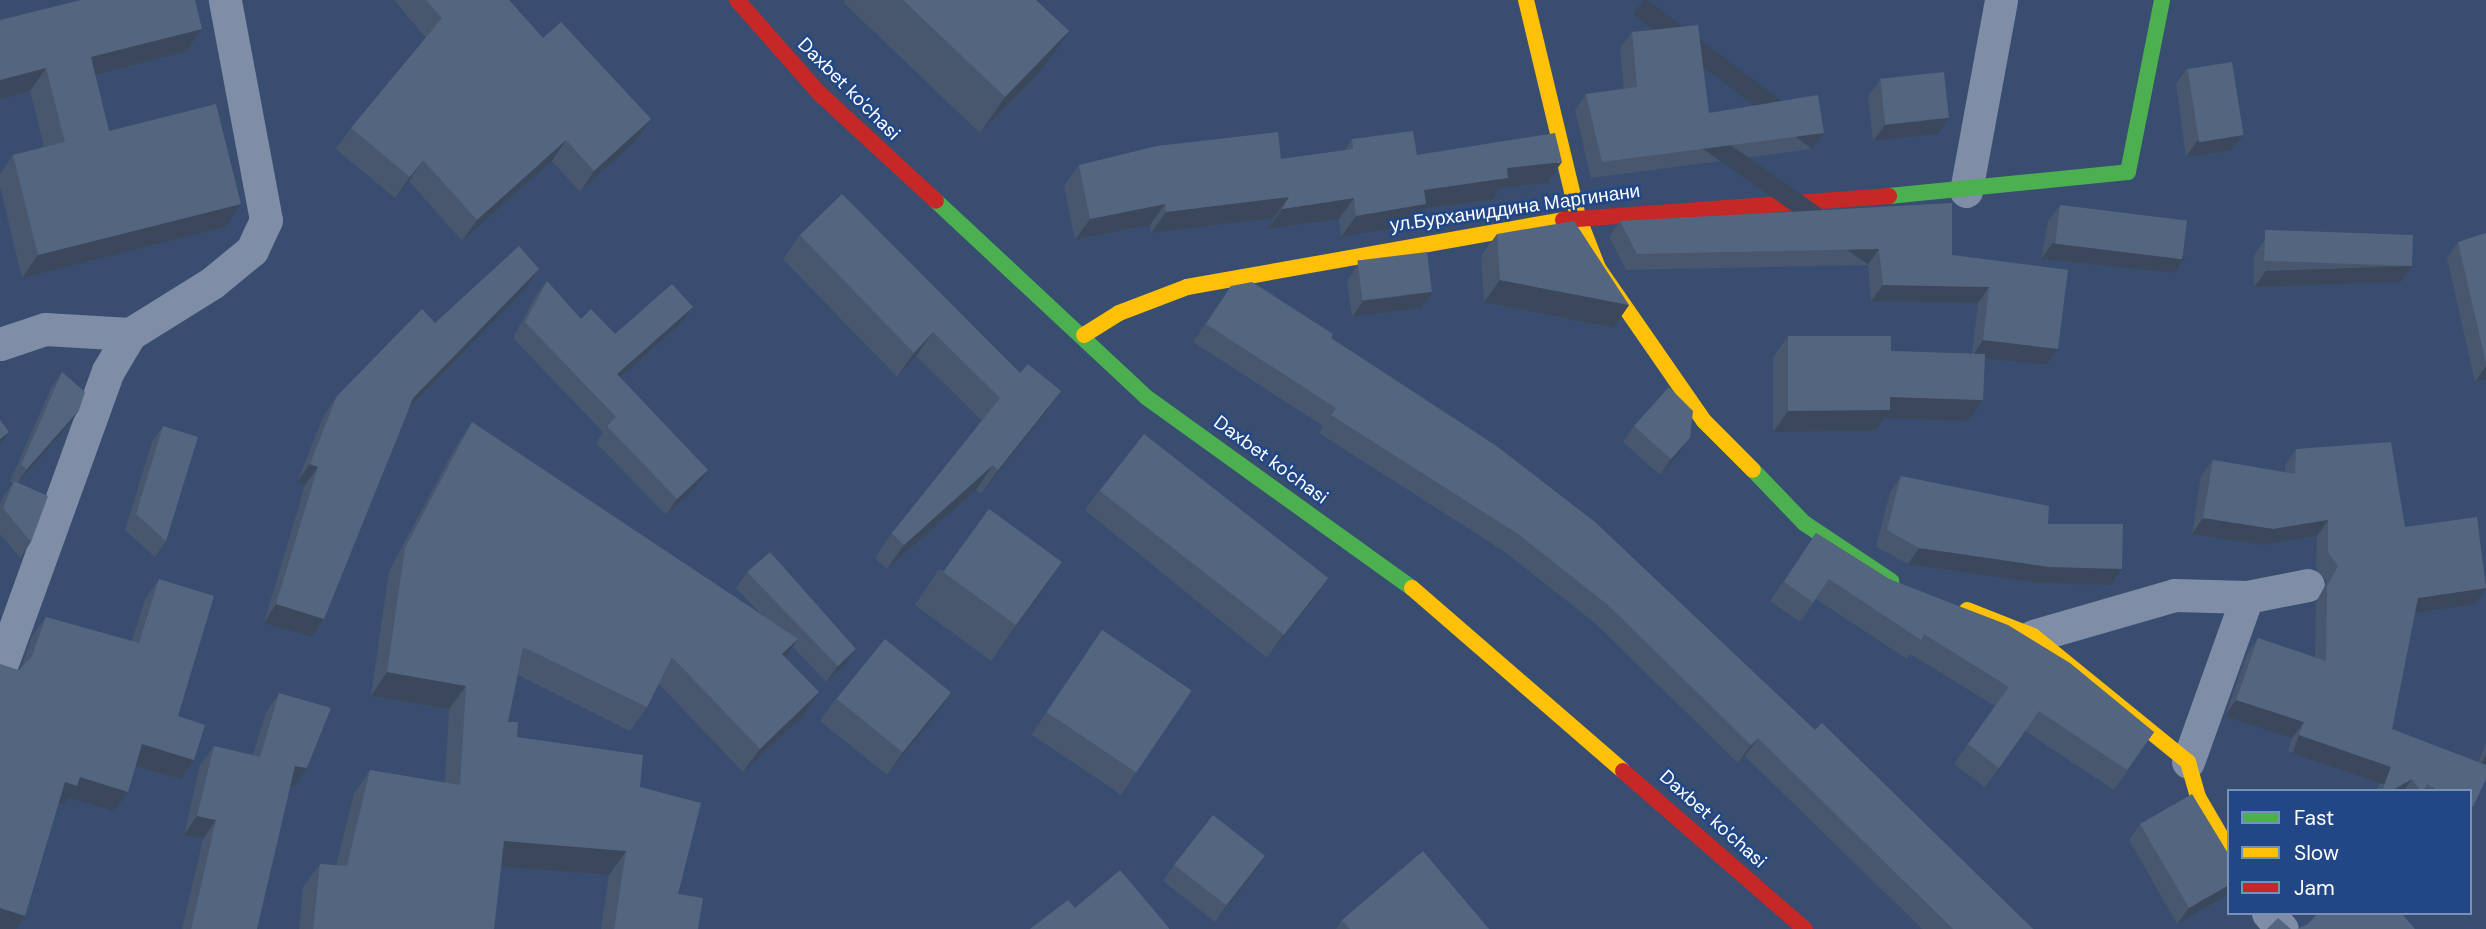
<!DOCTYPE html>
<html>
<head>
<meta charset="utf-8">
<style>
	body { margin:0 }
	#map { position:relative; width:2486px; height:929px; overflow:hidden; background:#384d70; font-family:"DM Sans",sans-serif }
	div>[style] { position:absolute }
	.street>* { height:33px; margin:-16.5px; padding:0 16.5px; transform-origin:16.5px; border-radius:16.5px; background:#7f8ea6 }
	.fast>* { height:16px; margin:-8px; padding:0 8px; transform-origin:8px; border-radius:8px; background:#4caf50 }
	.slow>* { height:16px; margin:-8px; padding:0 8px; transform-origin:8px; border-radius:8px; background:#ffc107 }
	.jam>* { height:16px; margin:-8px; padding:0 8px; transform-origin:8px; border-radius:8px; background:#c62828 }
	.wall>* { inset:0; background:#48576e; transform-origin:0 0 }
	.shaded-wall>* { inset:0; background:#3b475a; transform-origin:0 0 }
	.building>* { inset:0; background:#546580; transform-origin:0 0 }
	span { translate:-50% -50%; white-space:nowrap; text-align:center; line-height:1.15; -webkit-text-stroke:5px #214787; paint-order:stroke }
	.street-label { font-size:19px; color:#fff }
	.legend { position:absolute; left:2227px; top:789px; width:245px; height:126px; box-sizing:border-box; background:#214787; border:2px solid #7a91b7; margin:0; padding:9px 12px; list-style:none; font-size:21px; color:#fff }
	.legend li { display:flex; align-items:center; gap:14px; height:35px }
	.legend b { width:35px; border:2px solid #7a91b7 }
</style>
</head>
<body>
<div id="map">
	<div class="street">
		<div style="left:1966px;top:191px;width:194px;rotate:-79.6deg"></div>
		<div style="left:0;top:344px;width:47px;rotate:-18.4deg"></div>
		<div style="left:45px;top:329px;width:85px;rotate:3.4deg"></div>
		<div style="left:2247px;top:597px;width:62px;rotate:-11.1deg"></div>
		<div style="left:2033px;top:636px;width:148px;rotate:-16.1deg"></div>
		<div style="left:2175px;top:595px;width:72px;rotate:1.6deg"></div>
		<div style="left:2247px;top:597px;width:175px;rotate:109.7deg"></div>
		<div style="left:0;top:669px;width:317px;rotate:-70.1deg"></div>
		<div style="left:108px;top:371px;width:43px;rotate:-59.3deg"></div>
		<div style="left:130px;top:334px;width:97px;rotate:-31.9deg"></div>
		<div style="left:212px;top:283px;width:52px;rotate:-39.5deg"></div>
		<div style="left:252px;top:250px;width:33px;rotate:-65deg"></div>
		<div style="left:266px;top:220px;width:224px;rotate:-100.6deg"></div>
		<div style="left:2268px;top:913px;width:21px;rotate:49deg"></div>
	</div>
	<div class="fast">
		<div style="left:1889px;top:196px;width:240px;rotate:-5.7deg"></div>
		<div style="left:2128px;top:172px;width:175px;rotate:-78.8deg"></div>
		<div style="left:936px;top:201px;width:287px;rotate:43deg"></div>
		<div style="left:1146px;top:397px;width:327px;rotate:35.7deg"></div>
		<div style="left:1753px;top:470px;width:74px;rotate:46.1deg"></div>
		<div style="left:1804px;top:523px;width:105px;rotate:33.7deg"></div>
	</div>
	<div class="slow">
		<div style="left:1526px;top:0;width:223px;rotate:76.5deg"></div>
		<div style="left:1578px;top:217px;width:55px;rotate:68.6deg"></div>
		<div style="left:1598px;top:268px;width:186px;rotate:55.3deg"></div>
		<div style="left:1704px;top:421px;width:69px;rotate:45deg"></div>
		<div style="left:1084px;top:335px;width:41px;rotate:-32.2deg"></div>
		<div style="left:1119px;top:313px;width:73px;rotate:-20.9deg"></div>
		<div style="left:1187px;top:287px;width:382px;rotate:-10.1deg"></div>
		<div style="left:1412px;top:588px;width:279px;rotate:40.9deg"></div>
		<div style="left:1967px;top:610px;width:71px;rotate:21.5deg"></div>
		<div style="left:2033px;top:636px;width:200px;rotate:39.1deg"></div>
		<div style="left:2188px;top:762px;width:36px;rotate:74deg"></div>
		<div style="left:2198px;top:797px;width:61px;rotate:59.7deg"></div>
	</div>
	<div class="jam">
		<div style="left:737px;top:0;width:124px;rotate:48.6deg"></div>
		<div style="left:819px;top:93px;width:159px;rotate:42.7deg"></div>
		<div style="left:1563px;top:220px;width:327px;rotate:-4.2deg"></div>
		<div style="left:1623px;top:771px;width:241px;rotate:41deg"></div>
	</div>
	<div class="wall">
		<div style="clip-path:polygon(394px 0,509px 0,543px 38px,651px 119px,636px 140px,580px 192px,552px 161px,462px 241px,409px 181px,395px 198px,336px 149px,351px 128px,426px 38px)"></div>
		<div style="clip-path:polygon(845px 0,1036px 0,1069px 31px,1044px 67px,980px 133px,843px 2px)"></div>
		<div style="clip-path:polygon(0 20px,202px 29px,186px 52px,95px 75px,109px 131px,225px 227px,22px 278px,0 187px,0 174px,13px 155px,44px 147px,30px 91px,0 99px)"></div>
		<div style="clip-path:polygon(1632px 32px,1709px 113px,1824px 133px,1812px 149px,1591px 178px,1575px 110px,1586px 94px,1624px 89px,1620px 48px)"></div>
		<div style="clip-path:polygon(2187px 68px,2231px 151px,2186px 157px,2176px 84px)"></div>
		<div style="clip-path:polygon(1880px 80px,1938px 134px,1873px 141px,1868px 96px)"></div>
		<div style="clip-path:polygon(1352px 139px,1417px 155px,1547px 183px,1501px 188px,1493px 199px,1422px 209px,1411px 225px,1341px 237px,1339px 219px,1267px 229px,1274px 218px,1151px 233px,1150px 225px,1075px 240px,1064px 186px,1079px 165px,1281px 159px,1345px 150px)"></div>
		<div style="clip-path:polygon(2060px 205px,2186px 256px,2175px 273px,2041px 259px,2048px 221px)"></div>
		<div style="clip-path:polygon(1620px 221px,1952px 255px,2068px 270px,2046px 365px,1985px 358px,1983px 400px,1968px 421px,1885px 418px,1875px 431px,1773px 432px,1773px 357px,1788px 336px,1891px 351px,1972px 354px,1978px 303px,1871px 301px,1868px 265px,1626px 270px,1609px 237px)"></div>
		<div style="clip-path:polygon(2486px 233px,2486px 380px,2475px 382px,2447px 258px,2458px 242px)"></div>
		<div style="clip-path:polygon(1497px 234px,1629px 305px,1613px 328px,1484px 302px,1481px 256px)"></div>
		<div style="clip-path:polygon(800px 235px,1020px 373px,1061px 391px,1044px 415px,981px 494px,976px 490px,887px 569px,875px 558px,892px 533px,982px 421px,916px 356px,897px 377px,783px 259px)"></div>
		<div style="clip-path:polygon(2265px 239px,2412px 266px,2401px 282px,2254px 287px,2254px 255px)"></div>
		<div style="clip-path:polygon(1358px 264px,1432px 292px,1421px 308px,1352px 317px,1347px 281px)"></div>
		<div style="clip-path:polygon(539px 269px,527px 287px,410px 407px,324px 619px,312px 637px,264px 623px,305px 485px,297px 482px,324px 415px,337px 396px,435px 323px)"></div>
		<div style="clip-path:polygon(547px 281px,581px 319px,615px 334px,693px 307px,681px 323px,620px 377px,697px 486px,666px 515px,596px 443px,603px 432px,513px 338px,535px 297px)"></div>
		<div style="clip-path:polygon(1231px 286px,1331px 338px,1815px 730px,2033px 929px,1922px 929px,1745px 756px,1738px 763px,1595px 623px,1505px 552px,1319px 433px,1323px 426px,1193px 342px)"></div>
		<div style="clip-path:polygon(62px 372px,79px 410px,68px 426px,18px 483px,31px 542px,20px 558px,0 534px,0 504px,3px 497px,13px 483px,10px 481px,51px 388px)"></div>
		<div style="clip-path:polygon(472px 422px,762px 615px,736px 588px,747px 572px,845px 665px,826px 682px,793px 647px,786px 657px,803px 716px,743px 772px,659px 684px,647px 707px,630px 731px,518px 675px,508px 722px,517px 737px,640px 787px,678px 894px,698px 929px,601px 929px,609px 875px,501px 866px,494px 929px,299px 929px,303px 887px,320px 864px,336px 865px,354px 794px,370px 770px,445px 783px,449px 709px,371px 696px,389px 571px,456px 446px)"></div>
		<div style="clip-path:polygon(163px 426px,166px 541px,155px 557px,125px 530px,152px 442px)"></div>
		<div style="clip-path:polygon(1634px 426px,1678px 454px,1660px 475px,1623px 442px)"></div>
		<div style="clip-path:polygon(2296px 449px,2405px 527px,2486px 588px,2475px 604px,2415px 612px,2392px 729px,2478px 763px,2486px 742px,2486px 779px,2470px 810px,2470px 791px,2377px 791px,2380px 783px,2288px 751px,2292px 738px,2225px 716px,2247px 654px,2258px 638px,2315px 657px,2316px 602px,2327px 582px,2316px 568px,2317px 536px,2262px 545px,2192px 534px,2201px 476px,2213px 460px,2285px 472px,2285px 465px)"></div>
		<div style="clip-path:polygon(1901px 476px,2048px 524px,2122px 569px,2111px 585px,2038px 583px,1908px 564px,1876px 547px,1890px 492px)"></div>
		<div style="clip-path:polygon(1099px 490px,1315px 597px,1267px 658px,1085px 510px)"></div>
		<div style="clip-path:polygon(1816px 533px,1889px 579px,2154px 732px,2114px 790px,2025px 731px,1985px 787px,1954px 764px,1995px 706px,1910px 654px,1907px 659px,1816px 599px,1800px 622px,1770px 601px)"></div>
		<div style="clip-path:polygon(939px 569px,1037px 598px,991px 661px,915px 605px)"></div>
		<div style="clip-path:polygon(159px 579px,178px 716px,194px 760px,181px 779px,136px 766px,114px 811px,69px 798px,64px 805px,59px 804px,21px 668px,32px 636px,46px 617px,132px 641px,145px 599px)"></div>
		<div style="left:1102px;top:630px;width:108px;height:126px;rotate:34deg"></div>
		<div style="clip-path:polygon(279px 693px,307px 768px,294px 787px,290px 786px,257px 929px,182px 929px,203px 839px,184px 835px,200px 765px,214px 746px,253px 755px,266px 712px)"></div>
		<div style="clip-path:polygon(951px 693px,935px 716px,887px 775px,820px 721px,836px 698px)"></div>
		<div style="clip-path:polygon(2140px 824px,2229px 855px,2229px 894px,2177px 924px,2129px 840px)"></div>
		<div style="clip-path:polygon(1174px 865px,1254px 872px,1215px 922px,1163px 881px)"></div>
		<div style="clip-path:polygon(1342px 920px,1489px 929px,1336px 929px)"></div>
	</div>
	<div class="shaded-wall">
		<div style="clip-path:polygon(202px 29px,186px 52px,75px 80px,91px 57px)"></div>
		<div style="clip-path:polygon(1069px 31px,1044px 67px,980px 133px,1005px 97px)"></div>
		<div style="clip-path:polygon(46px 68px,30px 91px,0 99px,0 80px)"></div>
		<div style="clip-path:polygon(1949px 118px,1938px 134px,1873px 141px,1885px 125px)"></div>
		<div style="clip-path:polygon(651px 119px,636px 140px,580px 192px,594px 171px)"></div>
		<div style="left:1824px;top:133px;width:20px;height:224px;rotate:127deg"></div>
		<div style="clip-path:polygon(2243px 135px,2231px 151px,2186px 157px,2197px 141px)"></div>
		<div style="clip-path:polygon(566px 140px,552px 161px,462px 241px,477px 220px)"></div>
		<div style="clip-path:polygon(423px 160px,409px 181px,395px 198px,410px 177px)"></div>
		<div style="clip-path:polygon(1562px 162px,1547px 183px,1501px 188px,1493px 199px,1422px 209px,1411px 225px,1341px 237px,1356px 216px,1424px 190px,1507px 168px)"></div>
		<div style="clip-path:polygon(1289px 197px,1274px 218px,1151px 233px,1166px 212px)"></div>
		<div style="clip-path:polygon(1354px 198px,1339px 219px,1267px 229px,1282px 209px)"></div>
		<div style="clip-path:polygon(241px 204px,225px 227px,22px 278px,38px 255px)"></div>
		<div style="clip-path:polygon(1165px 204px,1150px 225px,1075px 240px,1090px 219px)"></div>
		<div style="clip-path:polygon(2053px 243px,2186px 256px,2175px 273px,2041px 259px)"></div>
		<div style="left:1879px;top:249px;width:19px;height:242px;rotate:125deg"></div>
		<div style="clip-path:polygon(2412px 266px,2401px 282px,2254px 287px,2266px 271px)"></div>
		<div style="clip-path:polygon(539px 269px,527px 287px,401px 416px,413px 398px)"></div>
		<div style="clip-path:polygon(1500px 280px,1629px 305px,1613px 328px,1484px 302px)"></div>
		<div style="clip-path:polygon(1883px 285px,1989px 287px,1978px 303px,1871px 301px)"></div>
		<div style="clip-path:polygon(1432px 292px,1421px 308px,1352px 317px,1363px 301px)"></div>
		<div style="clip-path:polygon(693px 307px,681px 323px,606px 390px,617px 374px)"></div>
		<div style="clip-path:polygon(933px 332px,916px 356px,897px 377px,914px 353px)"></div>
		<div style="clip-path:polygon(1983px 340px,2058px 349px,2046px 365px,1972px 357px)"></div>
		<div style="clip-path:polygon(2486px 366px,2486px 380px,2475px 382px)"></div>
		<div style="clip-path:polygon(1061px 391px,1044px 415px,981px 494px,998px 470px)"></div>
		<div style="clip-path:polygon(1890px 397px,1983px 400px,1968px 421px,1885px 418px,1875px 431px,1773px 432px,1788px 411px)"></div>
		<div style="clip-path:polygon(79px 410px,68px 426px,16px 485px,27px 469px)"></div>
		<div style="clip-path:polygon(9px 432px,0 445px,0 439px)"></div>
		<div style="clip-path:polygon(1690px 438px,1678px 454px,1660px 475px,1671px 459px)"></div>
		<div style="clip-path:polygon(310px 464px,318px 467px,305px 485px,297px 482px)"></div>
		<div style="clip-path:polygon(993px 465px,976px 490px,887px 569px,904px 545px)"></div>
		<div style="clip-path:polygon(708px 470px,697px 486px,666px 515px,677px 499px)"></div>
		<div style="clip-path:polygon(2203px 518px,2328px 520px,2317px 536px,2262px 545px,2192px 534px)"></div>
		<div style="clip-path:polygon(1919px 548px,2122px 569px,2111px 585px,2038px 583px,1908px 564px)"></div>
		<div style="clip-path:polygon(1062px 562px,1037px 598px,991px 661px,1016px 625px)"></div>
		<div style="clip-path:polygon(1329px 577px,1315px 597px,1267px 658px,1281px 638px)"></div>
		<div style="clip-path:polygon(2486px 588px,2475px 604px,2407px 614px,2418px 598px)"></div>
		<div style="clip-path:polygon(276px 604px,324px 619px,312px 637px,264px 623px)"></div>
		<div style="clip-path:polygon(798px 639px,782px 663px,782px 654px)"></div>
		<div style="clip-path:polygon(856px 649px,845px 665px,826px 682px,838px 666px)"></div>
		<div style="clip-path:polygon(387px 672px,466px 686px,449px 709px,371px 696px)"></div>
		<div style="clip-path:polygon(819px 692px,803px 716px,743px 772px,760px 749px)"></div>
		<div style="clip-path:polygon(951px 693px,935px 716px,887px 775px,903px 752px)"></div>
		<div style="clip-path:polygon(2236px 700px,2304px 722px,2292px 738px,2225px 716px)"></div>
		<div style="left:2299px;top:735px;width:97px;height:19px;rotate:19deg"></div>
		<div style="clip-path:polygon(1758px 738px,1745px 756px,1738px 763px,1751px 745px)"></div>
		<div style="clip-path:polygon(142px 744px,194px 760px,181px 779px,128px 764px)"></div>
		<div style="clip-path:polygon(2486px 756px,2486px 776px,2475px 772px)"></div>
		<div style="clip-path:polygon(295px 766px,307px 768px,294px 787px,282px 785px)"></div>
		<div style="clip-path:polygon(80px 777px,128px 792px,114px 811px,69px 798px,64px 805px,51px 802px,65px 782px)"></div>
		<div style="clip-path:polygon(2412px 779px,2404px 791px,2391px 791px)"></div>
		<div style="clip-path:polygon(197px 816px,216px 820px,203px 839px,184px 835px)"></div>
		<div style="clip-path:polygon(504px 841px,626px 851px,609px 875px,488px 865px)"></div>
		<div style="clip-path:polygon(1265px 856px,1254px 872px,1215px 922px,1226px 906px)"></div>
		<div style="clip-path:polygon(2229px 885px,2229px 894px,2177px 924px,2189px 908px)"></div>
		<div style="clip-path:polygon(0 908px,25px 916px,16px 929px,0 929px)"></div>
	</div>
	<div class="building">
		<div style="clip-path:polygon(81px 0,195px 0,202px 29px,91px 57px,109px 131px,216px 104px,241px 204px,38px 255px,13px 155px,65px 142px,46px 68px,0 80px,0 20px)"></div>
		<div style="clip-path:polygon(426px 0,509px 0,543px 38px,561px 22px,651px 119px,594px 171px,566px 140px,477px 220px,423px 160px,410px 177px,351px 128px,442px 18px)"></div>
		<div style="clip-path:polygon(903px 0,1036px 0,1069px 31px,1005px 97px)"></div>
		<div style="clip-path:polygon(1698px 25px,1709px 113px,1818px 95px,1824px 133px,1602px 162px,1586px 94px,1637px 87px,1632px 32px)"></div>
		<div style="left:2232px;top:62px;width:74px;height:45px;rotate:81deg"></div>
		<div style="left:1944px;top:72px;width:46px;height:64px;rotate:84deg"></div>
		<div style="clip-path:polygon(1413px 131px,1417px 155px,1555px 133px,1562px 162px,1507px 168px,1508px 178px,1424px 190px,1426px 204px,1356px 216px,1354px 198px,1282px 209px,1289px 197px,1166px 212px,1165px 204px,1090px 219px,1079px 165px,1157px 146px,1278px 132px,1281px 159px,1353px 149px,1352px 139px)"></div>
		<div style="clip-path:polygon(842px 194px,1020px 373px,1028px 364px,1061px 391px,998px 470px,993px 465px,904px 545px,892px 533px,1000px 398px,933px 332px,914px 353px,800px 235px)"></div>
		<div style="clip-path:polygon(1952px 203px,1952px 255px,2068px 270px,2058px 349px,1983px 340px,1989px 287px,1883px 285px,1879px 249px,1637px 254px,1620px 221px)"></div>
		<div style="left:2060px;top:205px;width:128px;height:39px;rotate:7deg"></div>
		<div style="clip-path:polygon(1574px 221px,1629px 305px,1500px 280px,1497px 234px)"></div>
		<div style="clip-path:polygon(2486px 233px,2486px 363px,2458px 242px)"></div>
		<div style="left:2413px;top:235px;width:31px;height:148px;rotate:92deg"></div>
		<div style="clip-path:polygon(519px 246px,539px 269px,413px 398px,324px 619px,276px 604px,318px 467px,310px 464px,337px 396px,422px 309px,435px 323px)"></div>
		<div style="left:1427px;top:252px;width:40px;height:70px;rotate:83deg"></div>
		<div style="clip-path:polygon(547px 281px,581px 319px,591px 309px,615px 334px,672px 284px,693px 307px,617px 374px,708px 470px,677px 499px,607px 426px,616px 417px,525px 322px)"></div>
		<div style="clip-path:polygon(1252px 282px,1333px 334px,1331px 338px,1495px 445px,1595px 522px,1815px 730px,1822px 723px,2033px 929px,1953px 929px,1758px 738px,1751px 745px,1608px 605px,1518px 534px,1331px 415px,1336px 408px,1206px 324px,1231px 286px)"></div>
		<div style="clip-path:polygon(1788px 336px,1891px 336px,1891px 351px,1985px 354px,1983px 400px,1890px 397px,1890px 410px,1788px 411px)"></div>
		<div style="clip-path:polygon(62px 372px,85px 392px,79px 410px,27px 469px,21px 465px)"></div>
		<div style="clip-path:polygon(1669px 387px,1693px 411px,1690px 438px,1671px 459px,1634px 426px)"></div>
		<div style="clip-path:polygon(0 420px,9px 432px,0 439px)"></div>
		<div style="clip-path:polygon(472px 422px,798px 639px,782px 654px,819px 692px,760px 749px,672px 657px,647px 707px,523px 647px,508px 722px,518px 722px,517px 737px,643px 755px,640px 787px,701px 803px,678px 894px,703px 898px,698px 929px,614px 929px,626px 851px,504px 841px,494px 929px,313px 929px,320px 864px,347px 866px,370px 770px,460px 785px,466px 686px,387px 672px,405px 548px)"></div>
		<div style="clip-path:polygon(163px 426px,198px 437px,166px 541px,136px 514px)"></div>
		<div style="left:1144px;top:434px;width:234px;height:72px;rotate:38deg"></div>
		<div style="clip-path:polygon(2391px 442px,2405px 527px,2477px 517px,2486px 588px,2418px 598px,2392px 729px,2486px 765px,2486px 779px,2473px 807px,2470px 806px,2470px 791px,2440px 791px,2427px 784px,2424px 791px,2421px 791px,2412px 779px,2391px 791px,2382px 791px,2391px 767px,2299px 735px,2304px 722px,2236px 700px,2258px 638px,2326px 661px,2327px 586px,2338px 566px,2328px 552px,2328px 520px,2273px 529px,2203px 518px,2213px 460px,2295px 474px,2296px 449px)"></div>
		<div style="clip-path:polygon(1901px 476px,2049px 506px,2048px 524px,2123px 524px,2122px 569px,2049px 567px,1919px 548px,1887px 530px)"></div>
		<div style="clip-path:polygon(14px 481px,48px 496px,31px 542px,3px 508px)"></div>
		<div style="left:989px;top:509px;width:90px;height:78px;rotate:36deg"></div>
		<div style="clip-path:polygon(1816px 533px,1889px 579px,2008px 625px,2070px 663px,2154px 732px,2127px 770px,2039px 711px,1999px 768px,1968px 744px,2009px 687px,1924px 634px,1921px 640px,1829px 579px,1813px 602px,1784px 582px)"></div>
		<div style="clip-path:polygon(770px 552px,856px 649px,838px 666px,747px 572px)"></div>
		<div style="clip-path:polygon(159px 579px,214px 596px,178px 716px,205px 725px,194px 760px,142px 744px,128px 792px,80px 777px,77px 786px,65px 782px,25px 916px,0 908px,0 664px,19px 670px,32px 656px,46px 617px,139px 643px)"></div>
		<div style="left:1102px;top:630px;width:108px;height:99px;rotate:34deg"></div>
		<div style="left:885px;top:639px;width:85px;height:77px;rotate:39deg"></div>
		<div style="clip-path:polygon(279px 693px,331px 708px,307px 768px,295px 766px,257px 929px,191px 929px,216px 820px,197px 816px,214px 746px,260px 757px)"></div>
		<div style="clip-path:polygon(2192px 794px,2229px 855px,2229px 885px,2189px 908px,2140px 824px)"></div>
		<div style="left:1213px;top:815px;width:66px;height:63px;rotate:38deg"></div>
		<div style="clip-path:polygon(1423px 851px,1489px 929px,1350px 929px,1342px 920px)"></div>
		<div style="clip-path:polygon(1120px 870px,1169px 928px,1169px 929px,1030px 929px,1068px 900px,1075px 908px)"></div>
		<div style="clip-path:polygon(2318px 913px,2401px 913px,2415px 929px,2297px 929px,2308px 924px)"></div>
		<div style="clip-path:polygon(2278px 918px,2291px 929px,2267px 929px)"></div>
	</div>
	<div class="street-label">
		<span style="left:849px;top:89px;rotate:45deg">Daxbet ko'chasi</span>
		<span style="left:1515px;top:208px;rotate:-8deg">ул.Бурханиддина Маргинани</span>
		<span style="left:1271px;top:460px;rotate:36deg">Daxbet ko'chasi</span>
		<span style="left:1713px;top:819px;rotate:42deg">Daxbet ko'chasi</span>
	</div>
	<ul class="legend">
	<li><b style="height:9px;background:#4caf50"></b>Fast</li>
	<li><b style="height:9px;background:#ffc107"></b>Slow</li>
	<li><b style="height:9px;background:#c62828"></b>Jam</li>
	</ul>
</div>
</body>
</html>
